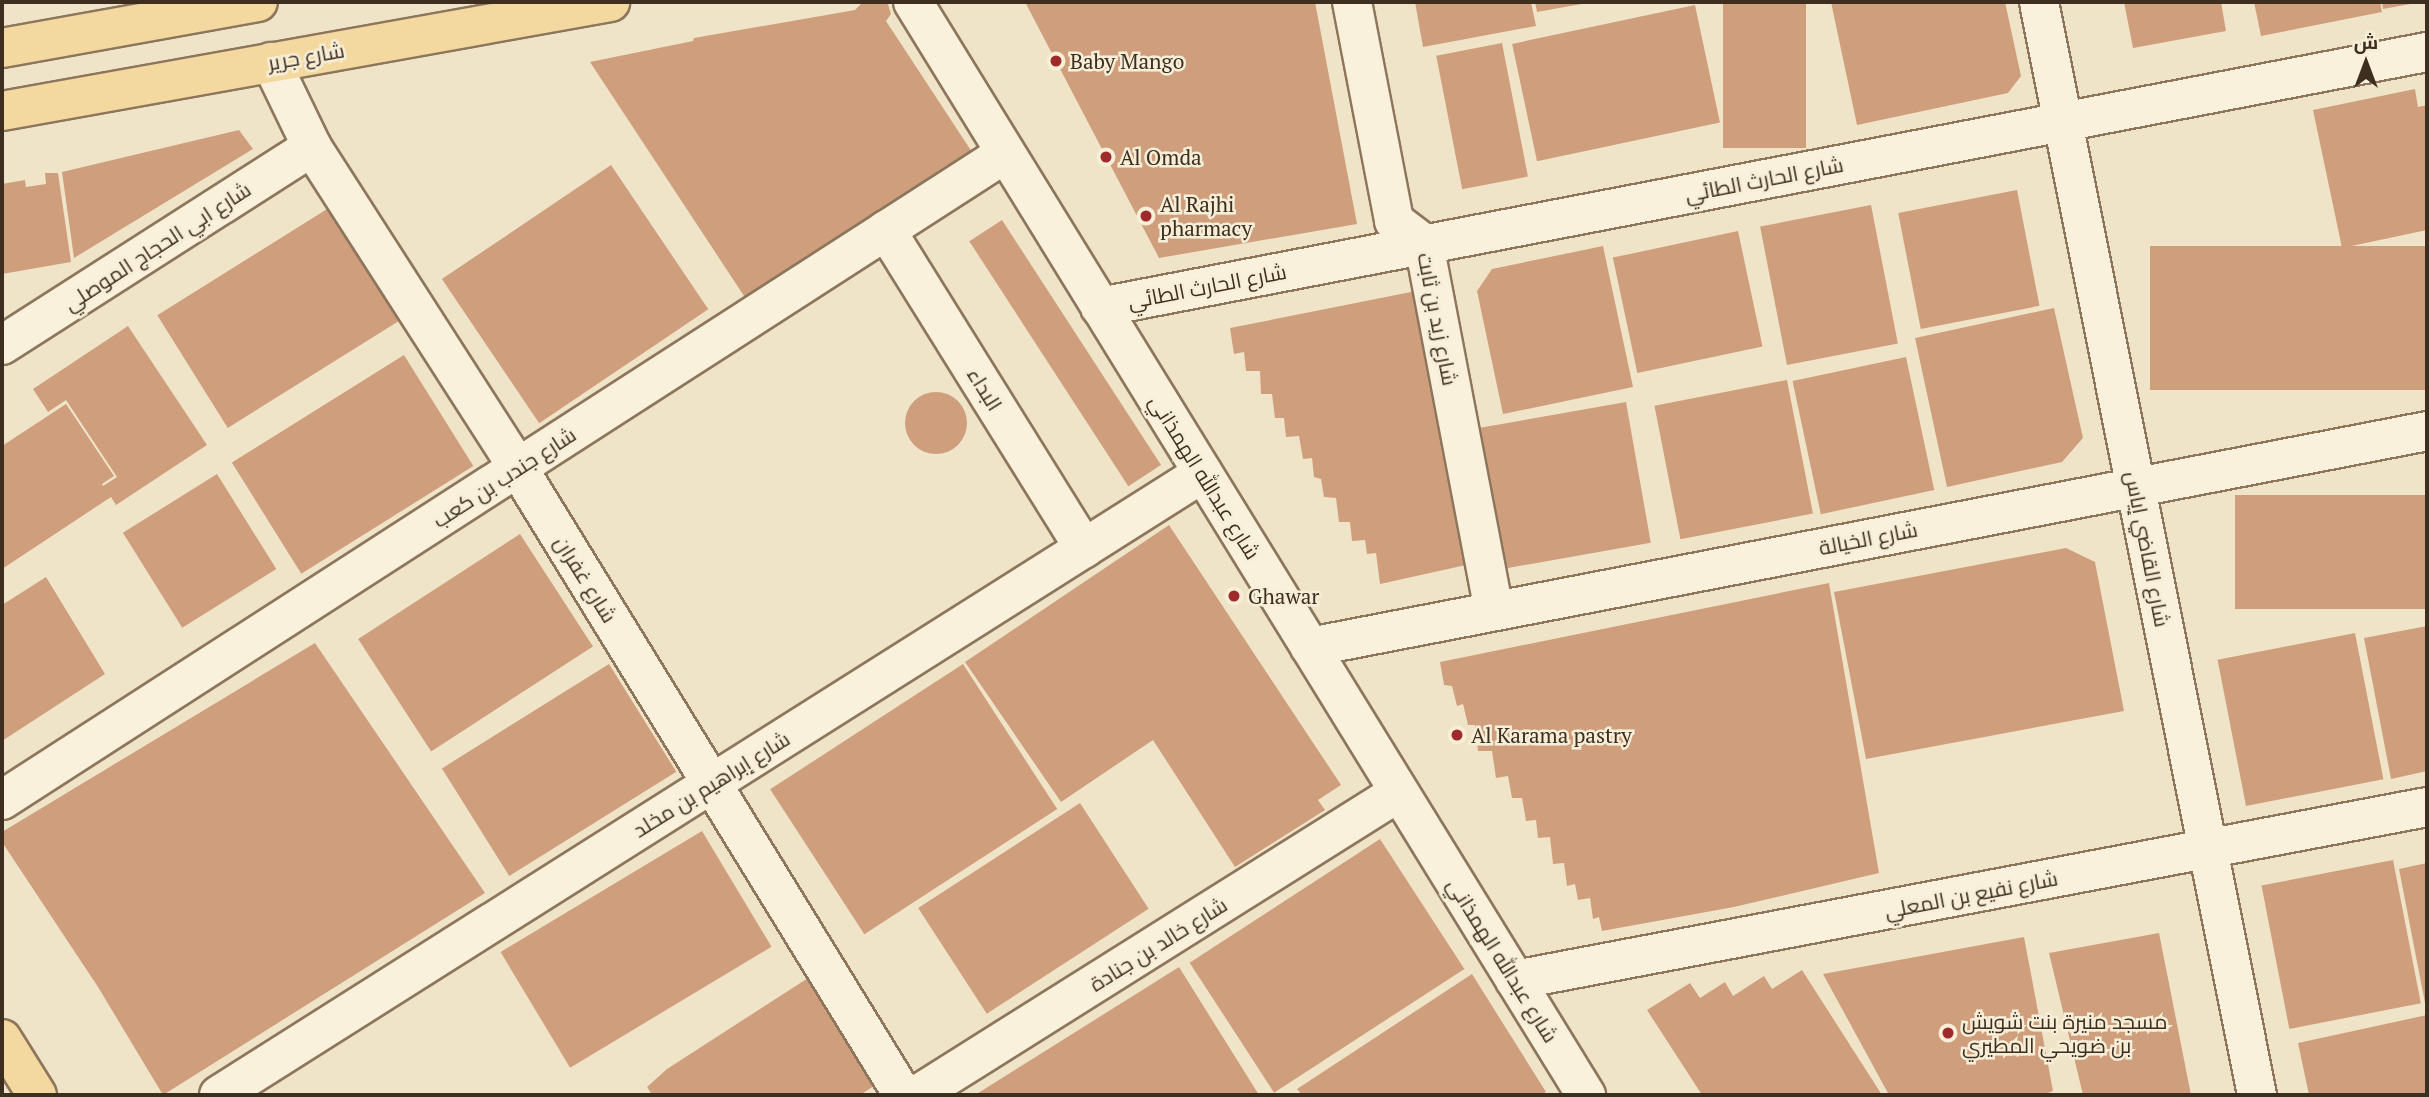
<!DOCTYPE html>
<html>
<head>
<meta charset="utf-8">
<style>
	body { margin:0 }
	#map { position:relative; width:2429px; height:1097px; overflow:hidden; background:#f0e4c8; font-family:"PT Serif",Cairo,serif }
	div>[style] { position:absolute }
	.building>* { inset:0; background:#cf9f7d; transform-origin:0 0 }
	.round { border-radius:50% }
	.roads { filter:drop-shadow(2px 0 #8d765c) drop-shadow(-2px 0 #8d765c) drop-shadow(0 2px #8d765c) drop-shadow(0 -2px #8d765c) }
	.minor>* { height:38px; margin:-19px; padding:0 19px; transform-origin:19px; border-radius:19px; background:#faf1dc }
	.major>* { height:38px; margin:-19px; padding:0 19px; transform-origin:19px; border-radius:19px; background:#f3d9a0 }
	.dots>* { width:19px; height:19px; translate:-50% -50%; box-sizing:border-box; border:4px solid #f7eed8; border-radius:50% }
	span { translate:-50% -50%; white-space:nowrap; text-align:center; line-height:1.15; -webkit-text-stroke:5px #f7eed8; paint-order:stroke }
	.street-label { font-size:21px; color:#3d2e20 }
	.poi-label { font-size:21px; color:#3d2e20 }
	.left { translate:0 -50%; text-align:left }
	.frame { position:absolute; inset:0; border:4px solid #3d2e20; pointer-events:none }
	.north { position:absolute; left:2331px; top:28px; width:70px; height:70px; -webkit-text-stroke:5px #f7eed8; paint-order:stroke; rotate:0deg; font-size:19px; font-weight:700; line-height:28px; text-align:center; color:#3d2e20 }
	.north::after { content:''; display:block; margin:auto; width:24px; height:32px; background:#3d2e20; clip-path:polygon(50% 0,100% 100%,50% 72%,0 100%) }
</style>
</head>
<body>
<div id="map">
	<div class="building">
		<div style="clip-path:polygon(863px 2px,888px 4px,891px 14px,886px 21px,972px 152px,746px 299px,590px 62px,693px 41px,694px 38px,855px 10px)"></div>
		<div style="clip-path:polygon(1025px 2px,1315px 2px,1357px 224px,1159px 258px)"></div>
		<div style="clip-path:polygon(1415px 2px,1531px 2px,1536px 26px,1423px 47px)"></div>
		<div style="clip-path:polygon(1535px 2px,1587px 2px,1587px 3px,1537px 12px)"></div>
		<div style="left:1723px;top:2px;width:83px;height:146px"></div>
		<div style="clip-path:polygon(1831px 2px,2005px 2px,2021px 76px,2008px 93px,1857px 125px)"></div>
		<div style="clip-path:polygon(2124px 2px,2221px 2px,2226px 31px,2133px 48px)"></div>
		<div style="clip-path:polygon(2254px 2px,2380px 2px,2382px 12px,2261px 36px)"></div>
		<div style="clip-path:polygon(2382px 2px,2415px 2px,2416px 3px,2383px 9px)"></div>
		<div style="left:1695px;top:5px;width:120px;height:187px;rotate:78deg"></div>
		<div style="left:1502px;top:43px;width:136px;height:67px;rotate:79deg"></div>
		<div style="clip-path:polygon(2415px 89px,2418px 107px,2427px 105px,2427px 230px,2342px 248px,2313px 110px)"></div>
		<div style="clip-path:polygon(239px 130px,253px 149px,74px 258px,62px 172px)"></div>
		<div style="left:611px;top:165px;width:174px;height:204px;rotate:56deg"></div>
		<div style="clip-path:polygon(45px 173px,58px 173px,71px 262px,2px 274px,2px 184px,25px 180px,26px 187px,46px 184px)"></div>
		<div style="left:2017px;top:190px;width:118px;height:121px;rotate:79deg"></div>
		<div style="left:1871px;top:205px;width:141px;height:113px;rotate:79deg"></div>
		<div style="left:332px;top:206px;width:133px;height:206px;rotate:58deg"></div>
		<div style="left:1002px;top:220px;width:292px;height:39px;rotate:57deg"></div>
		<div style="left:1738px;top:231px;width:118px;height:128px;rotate:78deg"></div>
		<div style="clip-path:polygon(1603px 246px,1633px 387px,1503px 414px,1477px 291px,1492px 269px)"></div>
		<div style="left:2427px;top:246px;width:144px;height:277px;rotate:90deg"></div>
		<div style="clip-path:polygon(1416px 291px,1475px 563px,1380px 584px,1376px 553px,1367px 554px,1365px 540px,1352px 541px,1350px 522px,1339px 522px,1336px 498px,1324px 497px,1321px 479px,1314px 477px,1312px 458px,1303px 459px,1299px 436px,1286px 437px,1284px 418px,1275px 418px,1272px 394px,1261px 394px,1260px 371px,1246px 371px,1244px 352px,1234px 354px,1230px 328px)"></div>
		<div style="clip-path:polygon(2054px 308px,2083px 438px,2062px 462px,1947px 487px,1915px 338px)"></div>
		<div style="clip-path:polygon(128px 326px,207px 445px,116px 505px,111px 497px,2px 569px,2px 446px,66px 404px,114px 476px,102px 484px,103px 486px,117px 477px,66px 400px,48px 412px,33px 389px)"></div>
		<div style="left:404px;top:355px;width:131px;height:203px;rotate:58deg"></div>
		<div style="left:1906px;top:357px;width:136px;height:116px;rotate:78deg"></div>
		<div style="left:1787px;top:380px;width:136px;height:135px;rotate:79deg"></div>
		<div class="round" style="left:905px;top:392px;width:62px;height:62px"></div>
		<div style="left:1626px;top:402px;width:143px;height:148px;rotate:80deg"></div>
		<div style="left:217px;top:474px;width:112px;height:111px;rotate:58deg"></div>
		<div style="left:2427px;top:495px;width:114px;height:192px;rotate:90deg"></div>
		<div style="clip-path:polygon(1169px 525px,1341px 785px,1318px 800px,1325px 810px,1235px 867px,1153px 740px,1061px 802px,965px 662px)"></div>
		<div style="left:520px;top:534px;width:134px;height:193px;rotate:57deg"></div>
		<div style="clip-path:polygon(2066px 548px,2095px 562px,2124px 711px,1866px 759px,1834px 592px)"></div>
		<div style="clip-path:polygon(46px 577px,105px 674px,2px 741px,2px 605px)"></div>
		<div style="clip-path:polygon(1829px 583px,1879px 873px,1734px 907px,1602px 931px,1599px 917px,1593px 919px,1590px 898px,1578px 900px,1575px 884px,1567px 886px,1564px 863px,1553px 864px,1550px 837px,1538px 838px,1536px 820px,1526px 821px,1522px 798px,1512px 798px,1508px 776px,1496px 778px,1492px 751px,1478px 751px,1475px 725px,1468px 725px,1463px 704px,1457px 706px,1452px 686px,1444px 685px,1440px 662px)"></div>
		<div style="clip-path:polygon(2427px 626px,2427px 771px,2391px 779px,2364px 638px)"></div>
		<div style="left:2355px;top:633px;width:149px;height:140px;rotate:79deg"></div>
		<div style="clip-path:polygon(315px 643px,485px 893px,163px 1095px,98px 987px,2px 842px,2px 832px)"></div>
		<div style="left:609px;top:664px;width:127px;height:197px;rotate:58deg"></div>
		<div style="left:963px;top:664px;width:173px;height:230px;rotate:57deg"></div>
		<div style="left:1080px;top:803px;width:126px;height:193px;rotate:57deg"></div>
		<div style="left:702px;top:831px;width:135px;height:235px;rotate:59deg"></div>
		<div style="left:1380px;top:839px;width:155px;height:227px;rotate:57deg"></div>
		<div style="left:2393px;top:860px;width:146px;height:134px;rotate:79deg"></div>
		<div style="clip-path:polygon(2427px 863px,2427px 1008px,2426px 1008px,2399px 869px)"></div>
		<div style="clip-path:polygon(2159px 933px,2191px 1095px,2083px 1095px,2049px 953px)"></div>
		<div style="clip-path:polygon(2024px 937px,2053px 1091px,2043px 1095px,1889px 1095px,1823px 974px)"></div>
		<div style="clip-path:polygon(1179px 967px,1259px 1095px,975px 1095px)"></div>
		<div style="clip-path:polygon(1802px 970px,1882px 1095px,1702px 1095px,1647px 1010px,1690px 983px,1700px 998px,1725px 982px,1733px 996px,1764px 976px,1772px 989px)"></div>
		<div style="clip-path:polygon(1472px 974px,1546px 1092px,1540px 1095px,1302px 1095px,1297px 1089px)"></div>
		<div style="clip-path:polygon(808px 978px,877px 1084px,860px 1095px,652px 1095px,647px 1087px,667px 1069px)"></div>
		<div style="clip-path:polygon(2427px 1015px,2427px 1095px,2309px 1095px,2298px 1043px)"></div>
	</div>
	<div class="roads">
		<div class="minor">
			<div style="left:913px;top:2px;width:1284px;rotate:58.38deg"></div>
			<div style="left:1352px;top:2px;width:223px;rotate:79.1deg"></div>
			<div style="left:1394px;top:221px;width:38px;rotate:37deg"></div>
			<div style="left:1424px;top:244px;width:373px;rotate:79.2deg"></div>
			<div style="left:2039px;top:2px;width:1115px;rotate:78.72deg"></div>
			<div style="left:271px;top:62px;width:94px;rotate:64.2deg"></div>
			<div style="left:312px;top:147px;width:381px;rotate:57.3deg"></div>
			<div style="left:518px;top:468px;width:736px;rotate:58.45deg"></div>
			<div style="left:886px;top:230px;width:375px;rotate:58.1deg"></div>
			<div style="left:1100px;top:307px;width:1351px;rotate:-10.88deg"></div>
			<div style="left:2px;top:345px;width:368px;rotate:-32.6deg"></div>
			<div style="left:1310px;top:647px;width:1138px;rotate:-10.94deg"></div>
			<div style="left:2px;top:800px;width:1194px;rotate:-32.8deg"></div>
			<div style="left:1515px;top:980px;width:928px;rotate:-10.74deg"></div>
			<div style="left:219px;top:1095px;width:1164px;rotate:-32.3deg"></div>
			<div style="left:917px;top:1095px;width:569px;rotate:-32.15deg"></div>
		</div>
		<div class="major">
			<div style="left:2px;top:48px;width:260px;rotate:-10.2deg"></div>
			<div style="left:2px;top:111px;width:618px;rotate:-10.16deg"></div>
			<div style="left:2px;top:1039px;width:66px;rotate:58deg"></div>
		</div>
	</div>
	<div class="dots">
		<div style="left:1056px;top:61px;background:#9e2a2b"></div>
		<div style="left:1106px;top:157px;background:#9e2a2b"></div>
		<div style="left:1146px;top:216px;background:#9e2a2b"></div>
		<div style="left:1234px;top:596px;background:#9e2a2b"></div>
		<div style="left:1457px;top:735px;background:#9e2a2b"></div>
		<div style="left:1948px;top:1033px;background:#9e2a2b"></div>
	</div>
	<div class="street-label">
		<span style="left:306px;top:56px;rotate:-10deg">شارع جرير</span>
		<span style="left:1764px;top:179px;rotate:-11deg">شارع الحارث الطائي</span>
		<span style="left:157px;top:246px;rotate:-33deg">شارع ابي الحجاج الموصلي</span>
		<span style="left:1207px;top:286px;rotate:-11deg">شارع الحارث الطائي</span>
		<span style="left:1438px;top:319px;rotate:79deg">شارع زيد بن ثابت</span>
		<span style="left:985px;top:389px;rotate:58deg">البداء</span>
		<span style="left:504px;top:477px;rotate:-33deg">شارع جندب بن كعب</span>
		<span style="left:1205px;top:477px;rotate:58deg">شارع عبدالله الهمذاني</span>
		<span style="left:1868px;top:538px;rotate:-11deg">شارع الخيالة</span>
		<span style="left:2148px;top:549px;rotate:79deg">شارع القاضي إياس</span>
		<span style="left:586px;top:579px;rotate:58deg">شارع غفران</span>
		<span style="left:711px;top:784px;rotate:-32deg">شارع إبراهيم بن مخلد</span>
		<span style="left:1971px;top:894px;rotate:-11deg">شارع نفيع بن المعلي</span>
		<span style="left:1158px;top:944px;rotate:-32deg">شارع خالد بن جنادة</span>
		<span style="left:1503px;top:960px;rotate:58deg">شارع عبدالله الهمذاني</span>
	</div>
	<div class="poi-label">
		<span class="left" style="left:1070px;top:61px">Baby Mango</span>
		<span class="left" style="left:1120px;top:157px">Al Omda</span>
		<span class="left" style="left:1160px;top:216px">Al Rajhi<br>pharmacy</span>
		<span class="left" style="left:1248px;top:596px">Ghawar</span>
		<span class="left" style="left:1471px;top:735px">Al Karama pastry</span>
		<span class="left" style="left:1962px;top:1033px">مسجد منيرة بنت شويش<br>بن ضويحي المطيري</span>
	</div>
	<div class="frame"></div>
	<div class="north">ش</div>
</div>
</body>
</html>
